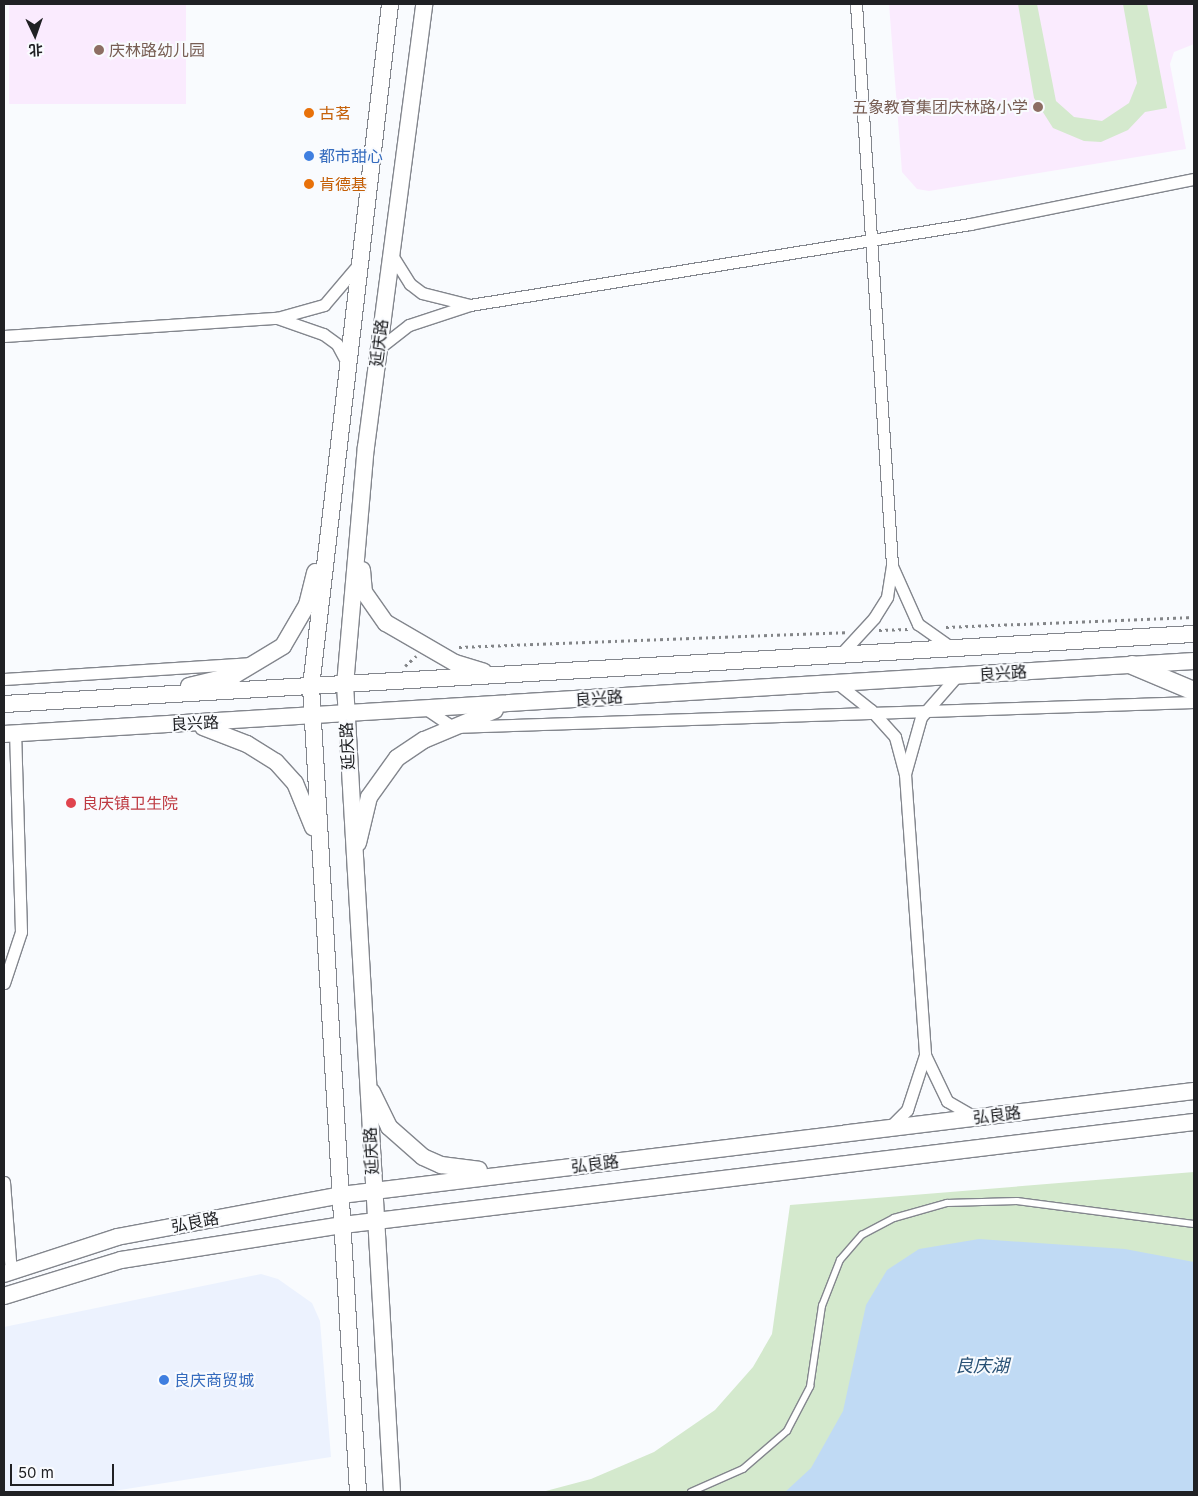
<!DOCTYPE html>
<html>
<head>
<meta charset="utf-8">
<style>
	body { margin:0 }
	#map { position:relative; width:1198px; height:1496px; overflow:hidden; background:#f9fbfe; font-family:Inter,"Noto Sans SC",sans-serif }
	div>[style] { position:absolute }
	.built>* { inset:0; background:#ecf2fe }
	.education>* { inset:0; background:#faebfe; transform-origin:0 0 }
	.green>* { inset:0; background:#d4e9cd }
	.water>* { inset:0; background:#c0daf4 }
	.path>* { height:2.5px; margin-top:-1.25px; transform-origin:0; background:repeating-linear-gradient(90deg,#838588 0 2.5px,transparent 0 6.5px) }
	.roads { filter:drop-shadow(1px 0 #83868d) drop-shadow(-1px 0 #83868d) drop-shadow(0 1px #83868d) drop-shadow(0 -1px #83868d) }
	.lane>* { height:5.5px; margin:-2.75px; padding:0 2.75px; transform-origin:2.75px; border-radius:2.75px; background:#fff }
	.street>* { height:11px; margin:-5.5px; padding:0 5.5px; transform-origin:5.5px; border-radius:5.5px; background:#fff }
	.secondary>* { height:16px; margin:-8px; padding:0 8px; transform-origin:8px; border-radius:8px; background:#fff }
	.primary>* { height:18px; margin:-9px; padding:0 9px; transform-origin:9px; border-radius:9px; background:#fff }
	.dots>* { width:14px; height:14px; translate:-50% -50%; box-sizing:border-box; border:2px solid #f9fbfe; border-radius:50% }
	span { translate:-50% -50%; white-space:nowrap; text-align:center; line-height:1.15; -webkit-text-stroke:4px #f9fbfe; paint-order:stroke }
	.education-label { font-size:16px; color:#785e54 }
	.left { translate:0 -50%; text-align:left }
	.right { translate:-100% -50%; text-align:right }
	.food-label { font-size:16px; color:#c56008 }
	.shop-label { font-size:16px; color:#366cbe }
	.street-label { font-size:16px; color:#202124 }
	.health-label { font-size:16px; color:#be3a42 }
	.water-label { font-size:18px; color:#275074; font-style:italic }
	.frame { position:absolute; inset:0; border:5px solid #202124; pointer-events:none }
	.north { position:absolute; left:10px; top:10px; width:50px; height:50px; -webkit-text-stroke:4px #f9fbfe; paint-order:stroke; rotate:177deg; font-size:14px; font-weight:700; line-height:20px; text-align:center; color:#202124 }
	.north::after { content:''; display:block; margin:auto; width:18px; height:22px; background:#202124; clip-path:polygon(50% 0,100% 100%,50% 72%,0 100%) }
	.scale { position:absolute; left:10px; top:1464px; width:104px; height:22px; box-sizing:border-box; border:2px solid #202124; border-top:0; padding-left:6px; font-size:15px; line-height:18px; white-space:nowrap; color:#202124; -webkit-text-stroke:4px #f9fbfe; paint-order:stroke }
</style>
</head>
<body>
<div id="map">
	<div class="built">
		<div style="clip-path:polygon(261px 1274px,278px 1279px,312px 1303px,320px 1321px,331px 1457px,107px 1492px,4px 1492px,4px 1327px)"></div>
	</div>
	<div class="education">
		<div style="left:9px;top:4px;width:177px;height:100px"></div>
		<div style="clip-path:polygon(889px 4px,1194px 4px,1194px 44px,1174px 52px,1170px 64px,1186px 149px,929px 191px,917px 189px,902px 172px)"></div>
	</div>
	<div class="green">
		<div style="clip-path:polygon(1018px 4px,1037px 4px,1056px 101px,1074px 117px,1102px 121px,1129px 103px,1137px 83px,1123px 4px,1147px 4px,1167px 108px,1145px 112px,1128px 130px,1101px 142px,1084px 141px,1053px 128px,1034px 98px)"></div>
		<div style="clip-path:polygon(1194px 1172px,1194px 1492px,542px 1492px,591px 1479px,654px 1452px,715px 1410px,753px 1367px,772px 1334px,790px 1205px)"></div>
	</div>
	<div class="water">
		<div style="clip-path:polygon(979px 1239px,1125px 1249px,1194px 1262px,1194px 1492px,785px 1492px,811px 1468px,843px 1411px,866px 1305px,887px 1270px,919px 1249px)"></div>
	</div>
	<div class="path">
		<div style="left:946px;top:627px;width:248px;rotate:-2.3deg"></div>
		<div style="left:879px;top:630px;width:29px;rotate:-2deg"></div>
		<div style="left:459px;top:647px;width:387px;rotate:-2.2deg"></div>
		<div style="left:405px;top:666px;width:15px;rotate:-42deg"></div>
	</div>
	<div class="roads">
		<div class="lane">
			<div style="left:691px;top:1492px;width:57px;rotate:-23.9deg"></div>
			<div style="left:743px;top:1469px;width:58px;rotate:-40.8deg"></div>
			<div style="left:787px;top:1431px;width:50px;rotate:-62.4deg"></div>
			<div style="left:810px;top:1387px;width:82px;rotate:-81.6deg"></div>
			<div style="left:822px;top:1306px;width:49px;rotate:-68.6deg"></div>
			<div style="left:840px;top:1260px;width:33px;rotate:-49deg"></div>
			<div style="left:862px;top:1235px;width:36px;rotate:-28deg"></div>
			<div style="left:894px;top:1218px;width:55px;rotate:-15.8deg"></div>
			<div style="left:947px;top:1203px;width:70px;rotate:-1.6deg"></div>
			<div style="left:1017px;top:1201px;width:178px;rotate:7.4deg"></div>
		</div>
		<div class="street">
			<div style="left:856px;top:4px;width:563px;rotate:86.33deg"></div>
			<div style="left:470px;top:305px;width:507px;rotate:-9.2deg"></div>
			<div style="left:970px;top:224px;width:228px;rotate:-11.4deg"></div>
			<div style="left:4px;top:336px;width:274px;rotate:-3.8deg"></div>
			<div style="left:378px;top:349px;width:39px;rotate:-38deg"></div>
			<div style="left:409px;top:325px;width:64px;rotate:-18.2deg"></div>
			<div style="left:470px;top:305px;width:49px;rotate:-166deg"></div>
			<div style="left:422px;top:293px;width:15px;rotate:-143deg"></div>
			<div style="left:410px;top:284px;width:36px;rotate:-122deg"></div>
			<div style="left:347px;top:363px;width:21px;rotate:-118deg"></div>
			<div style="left:337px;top:344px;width:17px;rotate:-144deg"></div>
			<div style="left:323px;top:334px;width:49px;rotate:-160.8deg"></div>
			<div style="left:277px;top:318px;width:49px;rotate:-15.5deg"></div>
			<div style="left:324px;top:305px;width:52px;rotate:-49.6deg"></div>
			<div style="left:840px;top:655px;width:50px;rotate:-47.4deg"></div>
			<div style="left:874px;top:618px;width:25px;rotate:-58deg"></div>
			<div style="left:887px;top:597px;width:31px;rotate:-81deg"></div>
			<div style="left:892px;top:566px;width:64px;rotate:65.9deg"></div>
			<div style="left:918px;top:624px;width:42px;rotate:35.2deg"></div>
			<div style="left:4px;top:679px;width:249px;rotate:-3.7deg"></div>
			<div style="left:837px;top:683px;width:43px;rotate:38.5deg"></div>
			<div style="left:871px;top:710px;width:36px;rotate:48deg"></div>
			<div style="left:895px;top:737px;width:38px;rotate:75deg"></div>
			<div style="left:905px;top:774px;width:59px;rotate:-74.3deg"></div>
			<div style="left:921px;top:717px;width:55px;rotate:-48.7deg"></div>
			<div style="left:426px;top:709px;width:32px;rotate:34deg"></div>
			<div style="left:453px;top:727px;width:741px;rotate:-1.93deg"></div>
			<div style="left:905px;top:774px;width:282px;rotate:85.9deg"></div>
			<div style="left:4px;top:983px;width:54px;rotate:-71.6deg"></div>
			<div style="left:21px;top:932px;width:198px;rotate:-91.7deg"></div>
			<div style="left:891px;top:1126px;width:23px;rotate:-45deg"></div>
			<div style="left:907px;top:1110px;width:58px;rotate:-71.9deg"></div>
			<div style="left:925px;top:1055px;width:51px;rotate:64.4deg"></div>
			<div style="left:947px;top:1101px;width:30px;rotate:30deg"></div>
			<div style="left:4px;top:1182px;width:91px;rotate:85.6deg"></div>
		</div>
		<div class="secondary">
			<div style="left:362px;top:570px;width:22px;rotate:85deg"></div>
			<div style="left:364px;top:592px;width:38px;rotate:55deg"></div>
			<div style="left:386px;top:623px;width:80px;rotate:30.1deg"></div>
			<div style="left:455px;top:663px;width:30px;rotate:17deg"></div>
			<div style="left:189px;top:686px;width:47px;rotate:-13.4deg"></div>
			<div style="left:235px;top:675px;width:56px;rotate:-31.1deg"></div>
			<div style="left:283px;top:646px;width:48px;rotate:-59.7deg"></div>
			<div style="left:307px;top:605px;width:34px;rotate:-76deg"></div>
			<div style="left:4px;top:704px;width:1192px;rotate:-3.37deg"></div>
			<div style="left:203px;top:727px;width:47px;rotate:21.1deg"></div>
			<div style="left:247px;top:744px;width:34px;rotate:32deg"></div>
			<div style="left:276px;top:762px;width:28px;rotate:48deg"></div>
			<div style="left:295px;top:783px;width:48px;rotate:67.8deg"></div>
			<div style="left:4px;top:734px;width:1192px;rotate:-3.51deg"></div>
			<div style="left:358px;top:843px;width:47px;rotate:-76.6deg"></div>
			<div style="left:369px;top:797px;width:48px;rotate:-54.3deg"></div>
			<div style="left:397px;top:758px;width:32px;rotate:-34deg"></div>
			<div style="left:424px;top:740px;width:77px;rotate:-22.9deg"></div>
			<div style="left:372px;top:1092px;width:39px;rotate:64deg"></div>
			<div style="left:389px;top:1127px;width:45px;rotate:41.4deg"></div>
			<div style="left:423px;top:1157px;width:20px;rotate:24deg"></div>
			<div style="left:441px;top:1165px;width:38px;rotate:7deg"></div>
			<div style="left:4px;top:1274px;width:119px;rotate:-18.1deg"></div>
			<div style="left:117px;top:1237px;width:228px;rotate:-10.6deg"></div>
			<div style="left:341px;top:1195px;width:859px;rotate:-6.95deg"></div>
			<div style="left:4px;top:1296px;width:122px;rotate:-17.1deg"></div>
			<div style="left:121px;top:1260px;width:225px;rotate:-9deg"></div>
			<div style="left:343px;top:1225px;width:857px;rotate:-6.9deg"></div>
			<div style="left:358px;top:1492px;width:806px;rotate:-93.34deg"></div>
			<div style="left:311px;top:687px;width:688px;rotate:-83.4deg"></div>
			<div style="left:392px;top:1492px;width:808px;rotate:-93.33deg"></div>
			<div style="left:345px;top:685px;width:239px;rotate:-85deg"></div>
			<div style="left:366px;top:447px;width:447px;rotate:-82.5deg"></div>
		</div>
		<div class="primary">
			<div style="left:1132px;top:665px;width:67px;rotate:22.8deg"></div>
		</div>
	</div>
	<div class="dots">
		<div style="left:99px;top:50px;background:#8d6e63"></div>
		<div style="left:1038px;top:107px;background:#8d6e63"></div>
		<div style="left:309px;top:113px;background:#e8710a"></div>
		<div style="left:309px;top:156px;background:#3f7fe0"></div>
		<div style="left:309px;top:184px;background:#e8710a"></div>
		<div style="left:71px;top:803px;background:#e0444e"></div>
		<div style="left:164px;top:1380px;background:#3f7fe0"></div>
	</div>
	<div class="education-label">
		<span class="left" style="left:109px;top:50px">庆林路幼儿园</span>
		<span class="right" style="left:1028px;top:107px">五象教育集团庆林路小学</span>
	</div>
	<div class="food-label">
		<span class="left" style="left:319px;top:113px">古茗</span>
		<span class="left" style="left:319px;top:184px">肯德基</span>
	</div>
	<div class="shop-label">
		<span class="left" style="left:319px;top:156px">都市甜心</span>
		<span class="left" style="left:174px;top:1380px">良庆商贸城</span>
	</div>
	<div class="street-label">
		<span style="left:379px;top:343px;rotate:-83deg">延庆路</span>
		<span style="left:1003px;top:673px;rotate:-4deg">良兴路</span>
		<span style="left:599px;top:698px;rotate:-4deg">良兴路</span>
		<span style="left:195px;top:723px;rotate:-3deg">良兴路</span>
		<span style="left:347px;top:746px;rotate:-93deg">延庆路</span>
		<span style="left:997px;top:1115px;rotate:-7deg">弘良路</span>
		<span style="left:371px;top:1151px;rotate:-93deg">延庆路</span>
		<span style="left:595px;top:1164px;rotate:-7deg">弘良路</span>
		<span style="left:195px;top:1222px;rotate:-11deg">弘良路</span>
	</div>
	<div class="health-label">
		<span class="left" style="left:82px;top:803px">良庆镇卫生院</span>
	</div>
	<div class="water-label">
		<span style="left:982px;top:1366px">良庆湖</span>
	</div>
	<div class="frame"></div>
	<div class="north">北</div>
	<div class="scale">50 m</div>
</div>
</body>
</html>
